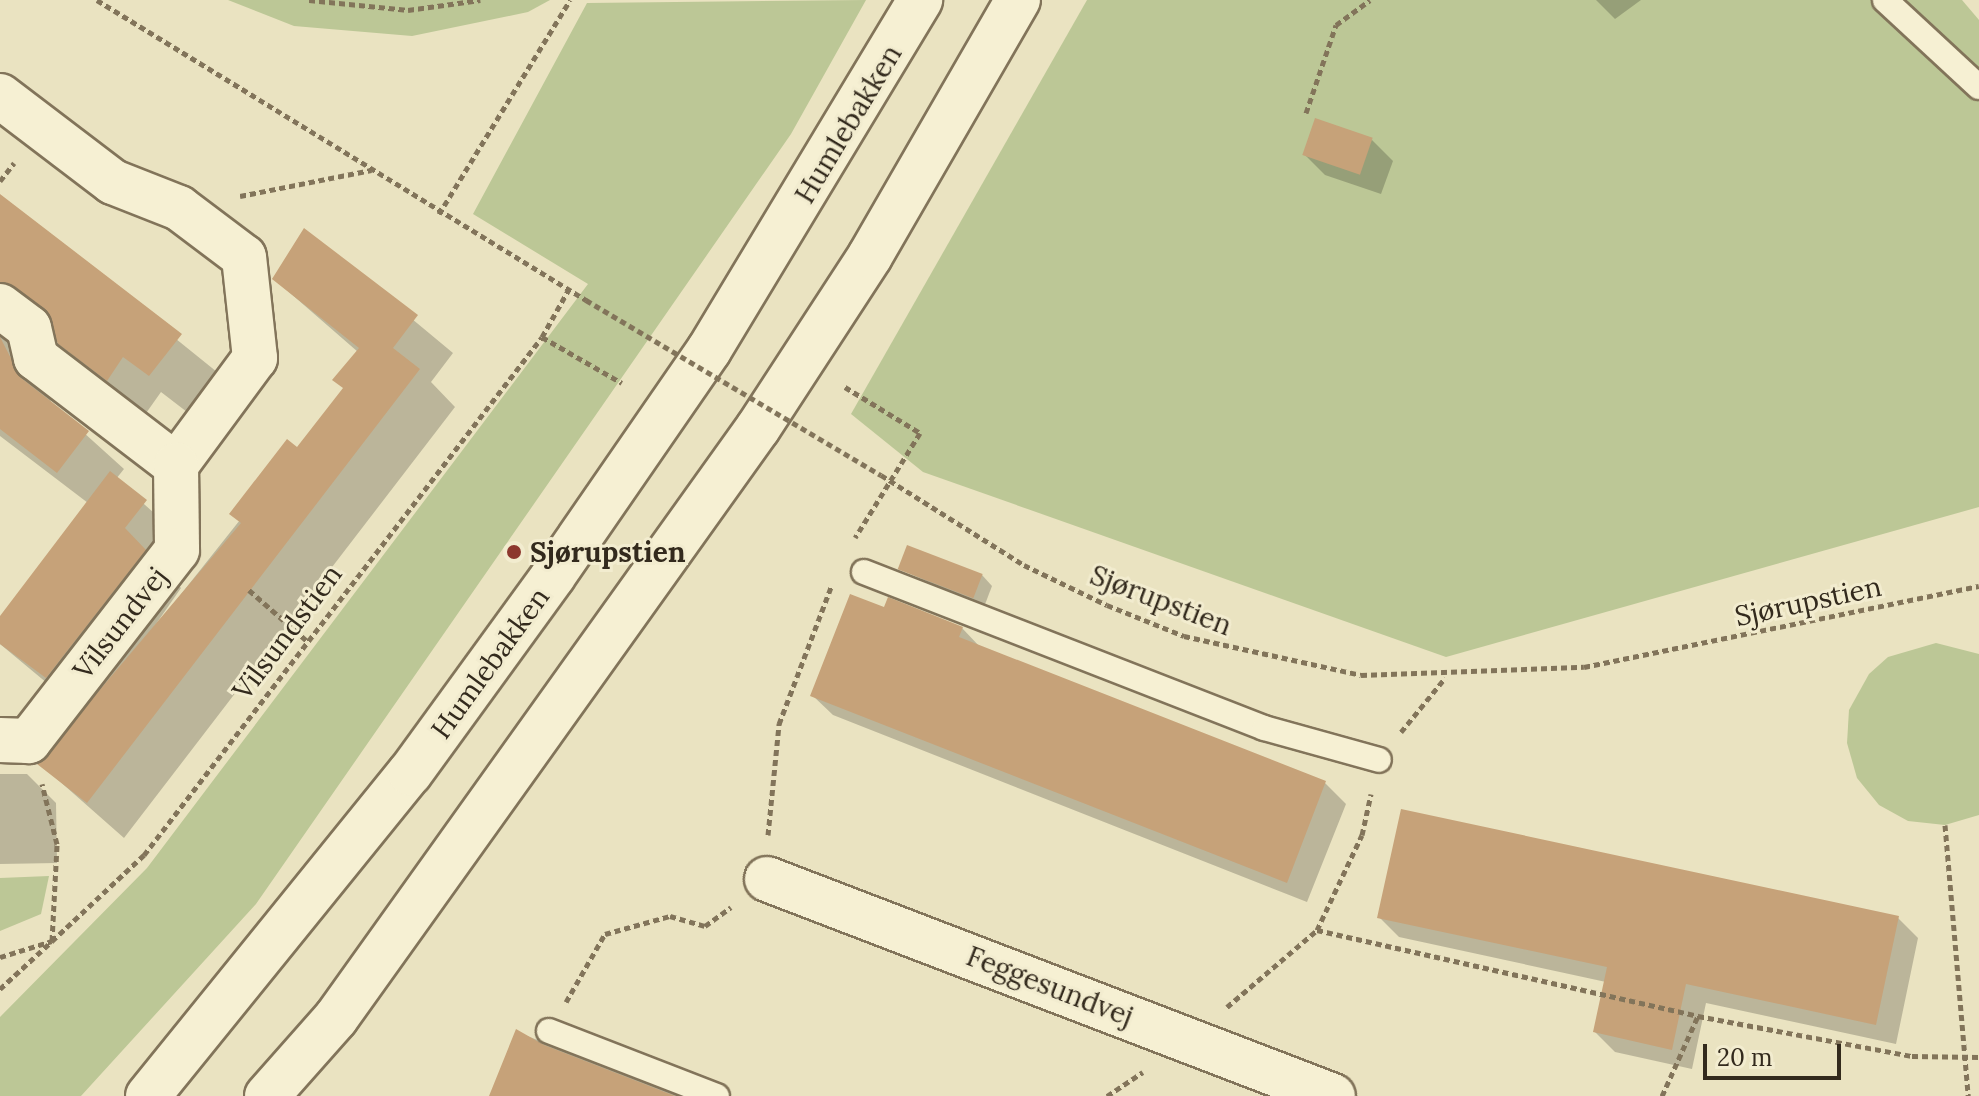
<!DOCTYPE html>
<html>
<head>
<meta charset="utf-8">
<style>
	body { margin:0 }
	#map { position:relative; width:1979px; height:1096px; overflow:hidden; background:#eae3c1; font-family:Lora,serif }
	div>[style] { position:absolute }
	.green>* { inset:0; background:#bcc796 }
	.shadow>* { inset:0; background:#0003 }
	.building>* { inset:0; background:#c6a279; transform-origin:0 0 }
	.path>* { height:5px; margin-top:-2.5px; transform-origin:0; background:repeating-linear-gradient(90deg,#82745a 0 6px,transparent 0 10px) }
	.roads { filter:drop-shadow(2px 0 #82745a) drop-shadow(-2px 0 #82745a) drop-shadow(0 2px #82745a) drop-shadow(0 -2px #82745a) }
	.service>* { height:24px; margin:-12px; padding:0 12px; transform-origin:12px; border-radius:12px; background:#f6f0d3 }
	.minor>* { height:44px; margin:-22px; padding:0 22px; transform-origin:22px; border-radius:22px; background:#f6f0d3 }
	.tertiary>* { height:44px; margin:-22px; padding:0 22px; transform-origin:22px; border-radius:22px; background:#f6f0d3 }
	.path-bridge>* { height:5px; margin-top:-2.5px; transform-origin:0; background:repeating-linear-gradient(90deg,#82745a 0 6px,transparent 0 10px) }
	.dots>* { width:22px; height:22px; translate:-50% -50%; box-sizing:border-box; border:4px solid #f2eccf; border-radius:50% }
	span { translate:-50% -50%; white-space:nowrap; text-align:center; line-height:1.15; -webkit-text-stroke:6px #f2eccf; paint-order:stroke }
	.street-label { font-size:28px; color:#332a1d }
	.poi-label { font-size:28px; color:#332a1d; font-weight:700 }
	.left { translate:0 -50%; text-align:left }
	.scale { position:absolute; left:1703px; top:1044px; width:138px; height:36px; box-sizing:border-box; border:4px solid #332a1d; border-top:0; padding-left:10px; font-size:24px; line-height:28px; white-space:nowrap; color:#332a1d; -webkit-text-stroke:6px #f2eccf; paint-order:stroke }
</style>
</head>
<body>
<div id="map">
	<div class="green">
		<div style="clip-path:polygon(228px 0,550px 0,528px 12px,412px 36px,294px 26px)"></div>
		<div style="clip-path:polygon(866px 0,791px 134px,256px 904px,81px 1096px,0 1096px,0 1017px,147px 868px,588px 284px,473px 214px,587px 3px)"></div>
		<div style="clip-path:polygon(1087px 0,1962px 0,1979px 20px,1979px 507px,1446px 657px,923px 472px,851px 414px)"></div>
		<div style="clip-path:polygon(1936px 643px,1979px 654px,1979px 815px,1945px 825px,1908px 821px,1879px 805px,1857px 778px,1847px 743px,1849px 710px,1869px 674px,1888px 657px)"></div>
		<div style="clip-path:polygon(49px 876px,41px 914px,0 931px,0 878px)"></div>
	</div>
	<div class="shadow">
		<div style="clip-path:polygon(1596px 0,1641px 0,1615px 19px)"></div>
		<div style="clip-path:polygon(1372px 140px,1393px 161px,1381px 194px,1325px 175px,1305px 155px)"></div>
		<div style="clip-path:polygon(0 197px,217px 372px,187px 412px,161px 392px,144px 416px,97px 380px,60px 342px,52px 321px,40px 317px,43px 381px,52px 404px,124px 469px,116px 479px,182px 538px,160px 566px,181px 588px,147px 637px,344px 389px,358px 352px,274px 279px,305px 230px,453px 353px,431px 382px,455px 407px,124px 838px,40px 764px,83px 713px,0 644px,0 619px,88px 503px,0 436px)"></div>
		<div style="clip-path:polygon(900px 569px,982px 575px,992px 586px,984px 607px)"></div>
		<div style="clip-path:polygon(885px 610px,962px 628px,981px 648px,1325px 783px,1346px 804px,1307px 902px,833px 715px,812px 695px)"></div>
		<div style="clip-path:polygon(0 774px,27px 774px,56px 803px,57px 863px,0 864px)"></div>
		<div style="clip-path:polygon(1379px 917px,1898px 918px,1918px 938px,1896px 1044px,1706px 1003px,1692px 1069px,1615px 1052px,1595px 1032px,1606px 982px,1399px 937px)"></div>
		<div style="clip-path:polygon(517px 1032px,680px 1096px,492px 1096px)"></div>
	</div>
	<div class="building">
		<div style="left:1315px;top:118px;width:61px;height:39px;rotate:19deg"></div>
		<div style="clip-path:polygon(0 194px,182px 334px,149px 376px,123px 357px,107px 381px,58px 344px,44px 308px,0 282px)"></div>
		<div style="clip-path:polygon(304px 228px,418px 315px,393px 348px,420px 369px,87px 803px,37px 764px,241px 523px,229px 514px,287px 439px,297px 447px,343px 388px,332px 380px,359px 348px,272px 279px)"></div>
		<div style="clip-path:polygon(0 337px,21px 378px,89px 431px,57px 473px,0 429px)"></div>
		<div style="clip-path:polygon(110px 471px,147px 500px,125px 528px,146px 550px,46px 678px,0 644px,0 616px)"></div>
		<div style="left:907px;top:545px;width:81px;height:26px;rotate:21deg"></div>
		<div style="clip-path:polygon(850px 594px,884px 607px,888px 597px,963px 627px,959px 637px,1326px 781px,1287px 883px,810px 696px)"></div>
		<div style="clip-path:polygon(1401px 809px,1899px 916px,1876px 1025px,1686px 984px,1672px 1050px,1593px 1032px,1607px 967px,1377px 918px)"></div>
		<div style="clip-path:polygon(516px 1029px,544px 1045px,675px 1096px,489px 1096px)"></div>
	</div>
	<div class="path">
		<div style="left:97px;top:0;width:574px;rotate:31.53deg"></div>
		<div style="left:309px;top:0;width:100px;rotate:5.8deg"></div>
		<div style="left:408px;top:10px;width:73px;rotate:-7.9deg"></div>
		<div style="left:1306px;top:113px;width:93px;rotate:-71.2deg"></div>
		<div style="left:1336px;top:25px;width:42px;rotate:-36.3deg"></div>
		<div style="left:0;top:181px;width:23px;rotate:-52deg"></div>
		<div style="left:240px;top:196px;width:134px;rotate:-11.2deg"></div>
		<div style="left:439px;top:214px;width:251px;rotate:-58.5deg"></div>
		<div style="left:542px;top:337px;width:92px;rotate:29.9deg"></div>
		<div style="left:845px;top:387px;width:88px;rotate:31.5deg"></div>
		<div style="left:920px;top:433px;width:123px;rotate:121.8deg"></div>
		<div style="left:881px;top:475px;width:169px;rotate:32.2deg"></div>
		<div style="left:1024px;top:565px;width:92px;rotate:25.7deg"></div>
		<div style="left:1107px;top:605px;width:83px;rotate:21.9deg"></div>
		<div style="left:1184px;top:636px;width:181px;rotate:12.4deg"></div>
		<div style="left:1361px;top:675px;width:223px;rotate:-2.1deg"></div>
		<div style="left:1584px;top:667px;width:403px;rotate:-11.6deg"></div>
		<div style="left:249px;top:590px;width:76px;rotate:41.3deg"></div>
		<div style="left:1401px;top:732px;width:70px;rotate:-50.8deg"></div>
		<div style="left:1945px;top:825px;width:272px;rotate:85.1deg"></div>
		<div style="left:768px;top:835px;width:112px;rotate:-84.3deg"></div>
		<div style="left:779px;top:724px;width:147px;rotate:-69.2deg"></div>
		<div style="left:1317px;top:930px;width:391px;rotate:12.7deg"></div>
		<div style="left:1698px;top:1016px;width:218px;rotate:10.6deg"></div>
		<div style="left:1912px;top:1056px;width:67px;rotate:0.9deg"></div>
		<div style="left:0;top:957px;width:54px;rotate:-17.1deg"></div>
		<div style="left:52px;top:941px;width:126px;rotate:-43.1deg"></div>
		<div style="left:144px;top:855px;width:653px;rotate:-52.46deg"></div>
		<div style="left:542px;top:337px;width:55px;rotate:-60.6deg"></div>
		<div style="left:0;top:989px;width:71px;rotate:-42.7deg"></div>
		<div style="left:52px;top:941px;width:97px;rotate:-87deg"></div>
		<div style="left:57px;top:844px;width:62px;rotate:-104deg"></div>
		<div style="left:566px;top:1002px;width:78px;rotate:-60.2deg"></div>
		<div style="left:605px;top:934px;width:67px;rotate:-15.5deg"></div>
		<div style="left:670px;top:916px;width:36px;rotate:16deg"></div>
		<div style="left:705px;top:926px;width:32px;rotate:-36deg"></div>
		<div style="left:1227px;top:1007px;width:118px;rotate:-40.5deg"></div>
		<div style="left:1317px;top:930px;width:105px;rotate:-64.7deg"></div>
		<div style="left:1362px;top:835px;width:42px;rotate:-77.6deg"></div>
		<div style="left:1107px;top:1096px;width:43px;rotate:-33.7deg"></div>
		<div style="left:1662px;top:1096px;width:88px;rotate:-65.8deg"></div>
	</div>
	<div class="roads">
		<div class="service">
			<div style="left:1885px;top:0;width:128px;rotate:42.8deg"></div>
			<div style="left:864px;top:572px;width:429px;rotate:21.3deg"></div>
			<div style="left:1264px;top:728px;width:119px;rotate:15.5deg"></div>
			<div style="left:549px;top:1031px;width:180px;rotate:21.2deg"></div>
		</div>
		<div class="minor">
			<div style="left:0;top:96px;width:142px;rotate:37.3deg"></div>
			<div style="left:113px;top:182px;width:71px;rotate:21.5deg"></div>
			<div style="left:179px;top:208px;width:81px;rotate:37deg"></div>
			<div style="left:244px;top:257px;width:102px;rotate:83.8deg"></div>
			<div style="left:255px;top:358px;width:133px;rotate:126.4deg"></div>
			<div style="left:0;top:306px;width:36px;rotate:37deg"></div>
			<div style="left:29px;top:328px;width:31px;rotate:77deg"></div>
			<div style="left:36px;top:358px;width:176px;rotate:37.4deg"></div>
			<div style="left:176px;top:465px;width:85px;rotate:89.3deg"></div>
			<div style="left:177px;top:550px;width:242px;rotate:127.8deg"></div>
			<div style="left:29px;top:741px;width:29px;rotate:-178deg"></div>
			<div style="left:767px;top:879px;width:606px;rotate:20.98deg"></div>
		</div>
		<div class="tertiary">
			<div style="left:148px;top:1096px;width:416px;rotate:-51deg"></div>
			<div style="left:410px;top:773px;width:243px;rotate:-54deg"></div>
			<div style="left:553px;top:576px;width:275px;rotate:-55.4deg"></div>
			<div style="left:709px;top:350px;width:409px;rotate:-58.9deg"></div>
			<div style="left:267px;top:1096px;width:104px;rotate:-48.5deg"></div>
			<div style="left:336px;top:1018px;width:725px;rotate:-54.43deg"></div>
			<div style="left:758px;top:428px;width:205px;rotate:-56.9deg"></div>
			<div style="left:870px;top:256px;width:296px;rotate:-60deg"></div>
		</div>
	</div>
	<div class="path-bridge">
		<div style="left:586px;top:300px;width:343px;rotate:30.7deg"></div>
	</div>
	<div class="dots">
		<div style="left:514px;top:552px;background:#8d382e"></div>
	</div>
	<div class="street-label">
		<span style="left:848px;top:124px;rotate:-59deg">Humlebakken</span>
		<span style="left:1161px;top:600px;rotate:21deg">Sjørupstien</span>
		<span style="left:1808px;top:601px;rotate:-12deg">Sjørupstien</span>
		<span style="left:120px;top:623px;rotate:-52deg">Vilsundvej</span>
		<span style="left:287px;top:632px;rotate:-53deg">Vilsundstien</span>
		<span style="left:490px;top:663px;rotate:-54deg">Humlebakken</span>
		<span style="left:1050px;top:986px;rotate:21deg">Feggesundvej</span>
	</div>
	<div class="poi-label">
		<span class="left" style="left:530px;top:552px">Sjørupstien</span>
	</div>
	<div class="scale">20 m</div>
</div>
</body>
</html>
